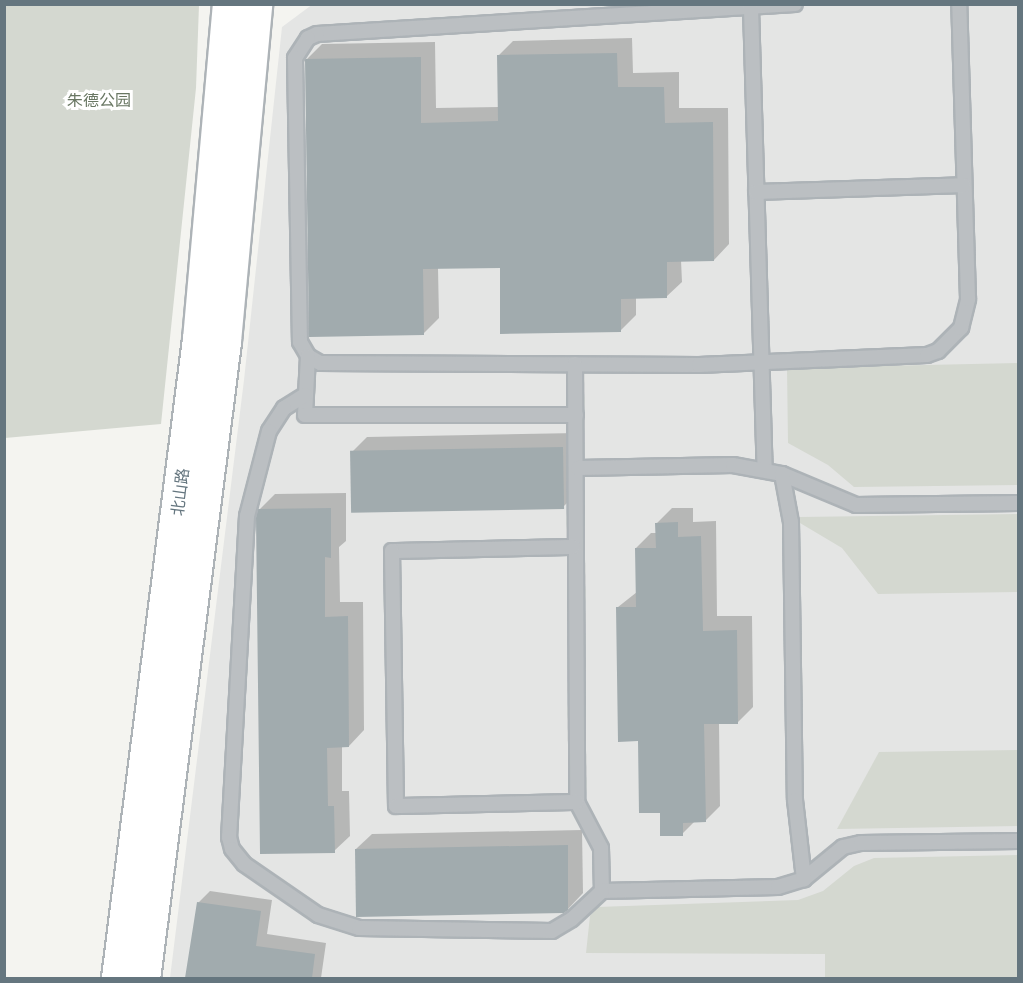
<!DOCTYPE html>
<html>
<head>
<meta charset="utf-8">
<style>
	body { margin:0 }
	#map { position:relative; width:1023px; height:983px; overflow:hidden; background:#f4f4f0; font-family:Barlow,"Noto Sans SC",sans-serif }
	div>[style] { position:absolute }
	.built>* { inset:0; background:#e4e5e4 }
	.green>* { inset:0; background:#d4d8d0 }
	.shadow>* { inset:0; background:#0003 }
	.building>* { inset:0; background:#a1abae; transform-origin:0 0 }
	.roads { filter:drop-shadow(2px 0 #adb3b7) drop-shadow(-2px 0 #adb3b7) drop-shadow(0 2px #adb3b7) drop-shadow(0 -2px #adb3b7) }
	.lane>* { height:14px; margin:-7px; padding:0 7px; transform-origin:7px; border-radius:7px; background:#bbbfc2 }
	.secondary>* { height:33px; margin:-16.5px; padding:0 16.5px; transform-origin:16.5px; border-radius:16.5px; background:#fff }
	span { translate:-50% -50%; white-space:nowrap; text-align:center; line-height:1.15; -webkit-text-stroke:6px #fff; paint-order:stroke }
	.park-label { font-size:16px; color:#697763 }
	.street-label { font-size:16px; color:#65767f }
	.frame { position:absolute; inset:0; border:6px solid #65767f; pointer-events:none }
</style>
</head>
<body>
<div id="map">
	<div class="built">
		<div style="clip-path:polygon(313px 4px,1018px 5px,1018px 978px,170px 978px,244px 380px,282px 27px)"></div>
	</div>
	<div class="green">
		<div style="clip-path:polygon(5px 4px,199px 5px,196px 88px,161px 424px,5px 438px)"></div>
		<div style="clip-path:polygon(1018px 363px,1018px 485px,854px 487px,828px 465px,788px 443px,787px 368px)"></div>
		<div style="clip-path:polygon(1018px 514px,1018px 592px,878px 594px,842px 548px,800px 523px,800px 517px)"></div>
		<div style="clip-path:polygon(1018px 750px,1018px 826px,837px 829px,879px 752px)"></div>
		<div style="clip-path:polygon(1018px 855px,1018px 978px,825px 978px,825px 954px,586px 953px,590px 916px,597px 907px,798px 900px,823px 891px,854px 866px,874px 858px)"></div>
	</div>
	<div class="shadow">
		<div style="clip-path:polygon(632px 38px,633px 73px,679px 72px,679px 108px,728px 108px,729px 244px,714px 260px,681px 260px,682px 282px,666px 297px,636px 297px,636px 315px,621px 330px,501px 267px,438px 268px,439px 318px,423px 334px,307px 59px,322px 44px,435px 42px,436px 108px,499px 107px,498px 56px,513px 41px)"></div>
		<div style="clip-path:polygon(577px 433px,578px 492px,563px 507px,352px 452px,367px 437px)"></div>
		<div style="clip-path:polygon(346px 493px,346px 541px,339px 547px,340px 602px,363px 602px,364px 730px,349px 746px,342px 746px,342px 791px,349px 791px,350px 836px,334px 851px,259px 510px,275px 494px)"></div>
		<div style="clip-path:polygon(672px 508px,693px 508px,693px 522px,716px 521px,717px 616px,752px 616px,753px 707px,738px 722px,719px 722px,720px 806px,705px 821px,695px 821px,682px 834px,639px 740px,618px 607px,637px 592px,636px 548px,651px 533px,657px 533px,657px 523px)"></div>
		<div style="clip-path:polygon(582px 830px,583px 893px,568px 909px,356px 849px,372px 834px)"></div>
		<div style="clip-path:polygon(210px 891px,272px 900px,267px 934px,326px 943px,321px 978px,187px 978px,198px 903px)"></div>
	</div>
	<div class="building">
		<div style="clip-path:polygon(617px 53px,618px 87px,664px 87px,665px 123px,713px 122px,714px 261px,667px 262px,667px 298px,621px 299px,621px 332px,500px 334px,500px 268px,423px 269px,424px 335px,309px 337px,305px 59px,421px 57px,421px 123px,498px 121px,497px 55px)"></div>
		<div style="left:563px;top:447px;width:62px;height:213px;rotate:89deg"></div>
		<div style="clip-path:polygon(331px 508px,331px 558px,325px 557px,325px 617px,348px 616px,349px 747px,327px 748px,328px 806px,334px 806px,335px 853px,260px 854px,256px 517px,258px 509px)"></div>
		<div style="clip-path:polygon(678px 522px,678px 537px,701px 536px,703px 631px,737px 630px,738px 724px,704px 724px,706px 822px,683px 823px,683px 836px,660px 836px,660px 813px,639px 813px,638px 741px,618px 742px,616px 607px,636px 607px,635px 548px,656px 548px,655px 523px)"></div>
		<div style="clip-path:polygon(568px 845px,568px 910px,564px 913px,356px 917px,355px 849px)"></div>
		<div style="clip-path:polygon(197px 902px,261px 911px,256px 946px,315px 954px,312px 978px,185px 978px)"></div>
	</div>
	<div class="roads">
		<div class="lane">
			<div style="left:795px;top:4px;width:479px;rotate:176.4deg"></div>
			<div style="left:317px;top:34px;width:10px;rotate:156deg"></div>
			<div style="left:308px;top:38px;width:24px;rotate:123deg"></div>
			<div style="left:295px;top:58px;width:284px;rotate:89deg"></div>
			<div style="left:300px;top:342px;width:16px;rotate:60deg"></div>
			<div style="left:308px;top:356px;width:14px;rotate:30deg"></div>
			<div style="left:320px;top:363px;width:379px;rotate:0.3deg"></div>
			<div style="left:699px;top:365px;width:228px;rotate:-2.5deg"></div>
			<div style="left:927px;top:355px;width:12px;rotate:-20deg"></div>
			<div style="left:938px;top:351px;width:33px;rotate:-45deg"></div>
			<div style="left:961px;top:328px;width:30px;rotate:-76deg"></div>
			<div style="left:968px;top:299px;width:295px;rotate:-91.7deg"></div>
			<div style="left:751px;top:8px;width:462px;rotate:88.3deg"></div>
			<div style="left:756px;top:192px;width:208px;rotate:-1.9deg"></div>
			<div style="left:308px;top:356px;width:59px;rotate:92.9deg"></div>
			<div style="left:305px;top:415px;width:271px"></div>
			<div style="left:575px;top:364px;width:438px;rotate:89.7deg"></div>
			<div style="left:577px;top:802px;width:52px;rotate:62.4deg"></div>
			<div style="left:601px;top:848px;width:43px;rotate:88.7deg"></div>
			<div style="left:602px;top:891px;width:176px;rotate:-1.3deg"></div>
			<div style="left:778px;top:887px;width:27px;rotate:-17deg"></div>
			<div style="left:804px;top:879px;width:50px;rotate:-39.4deg"></div>
			<div style="left:843px;top:847px;width:18px;rotate:-13deg"></div>
			<div style="left:861px;top:843px;width:157px;rotate:-0.7deg"></div>
			<div style="left:305px;top:395px;width:25px;rotate:148deg"></div>
			<div style="left:284px;top:408px;width:27px;rotate:123deg"></div>
			<div style="left:269px;top:431px;width:88px;rotate:104.5deg"></div>
			<div style="left:247px;top:516px;width:322px;rotate:93.2deg"></div>
			<div style="left:229px;top:837px;width:12px;rotate:76deg"></div>
			<div style="left:232px;top:849px;width:19px;rotate:51deg"></div>
			<div style="left:244px;top:864px;width:90px;rotate:34.6deg"></div>
			<div style="left:318px;top:915px;width:43px;rotate:17.6deg"></div>
			<div style="left:359px;top:928px;width:193px;rotate:0.9deg"></div>
			<div style="left:552px;top:931px;width:23px;rotate:-31deg"></div>
			<div style="left:572px;top:919px;width:41px;rotate:-43deg"></div>
			<div style="left:578px;top:468px;width:155px;rotate:-1.1deg"></div>
			<div style="left:733px;top:465px;width:50px;rotate:10.4deg"></div>
			<div style="left:782px;top:474px;width:80px;rotate:22.7deg"></div>
			<div style="left:856px;top:505px;width:162px;rotate:-0.7deg"></div>
			<div style="left:782px;top:474px;width:49px;rotate:79.4deg"></div>
			<div style="left:791px;top:522px;width:278px;rotate:89.2deg"></div>
			<div style="left:795px;top:800px;width:80px;rotate:83.5deg"></div>
			<div style="left:573px;top:547px;width:181px;rotate:178.7deg"></div>
			<div style="left:392px;top:551px;width:255px;rotate:89.1deg"></div>
			<div style="left:396px;top:806px;width:181px;rotate:-1.3deg"></div>
		</div>
		<div class="secondary">
			<div style="left:118px;top:978px;width:644px;rotate:-82.78deg"></div>
			<div style="left:199px;top:339px;width:336px;rotate:-84.9deg"></div>
			<div style="left:143px;top:978px;width:642px;rotate:-82.75deg"></div>
			<div style="left:224px;top:341px;width:338px;rotate:-84.7deg"></div>
		</div>
	</div>
	<div class="park-label">
		<span style="left:99px;top:100px">朱德公园</span>
	</div>
	<div class="street-label">
		<span style="left:180px;top:492px;rotate:-83deg">北山路</span>
	</div>
	<div class="frame"></div>
</div>
</body>
</html>
